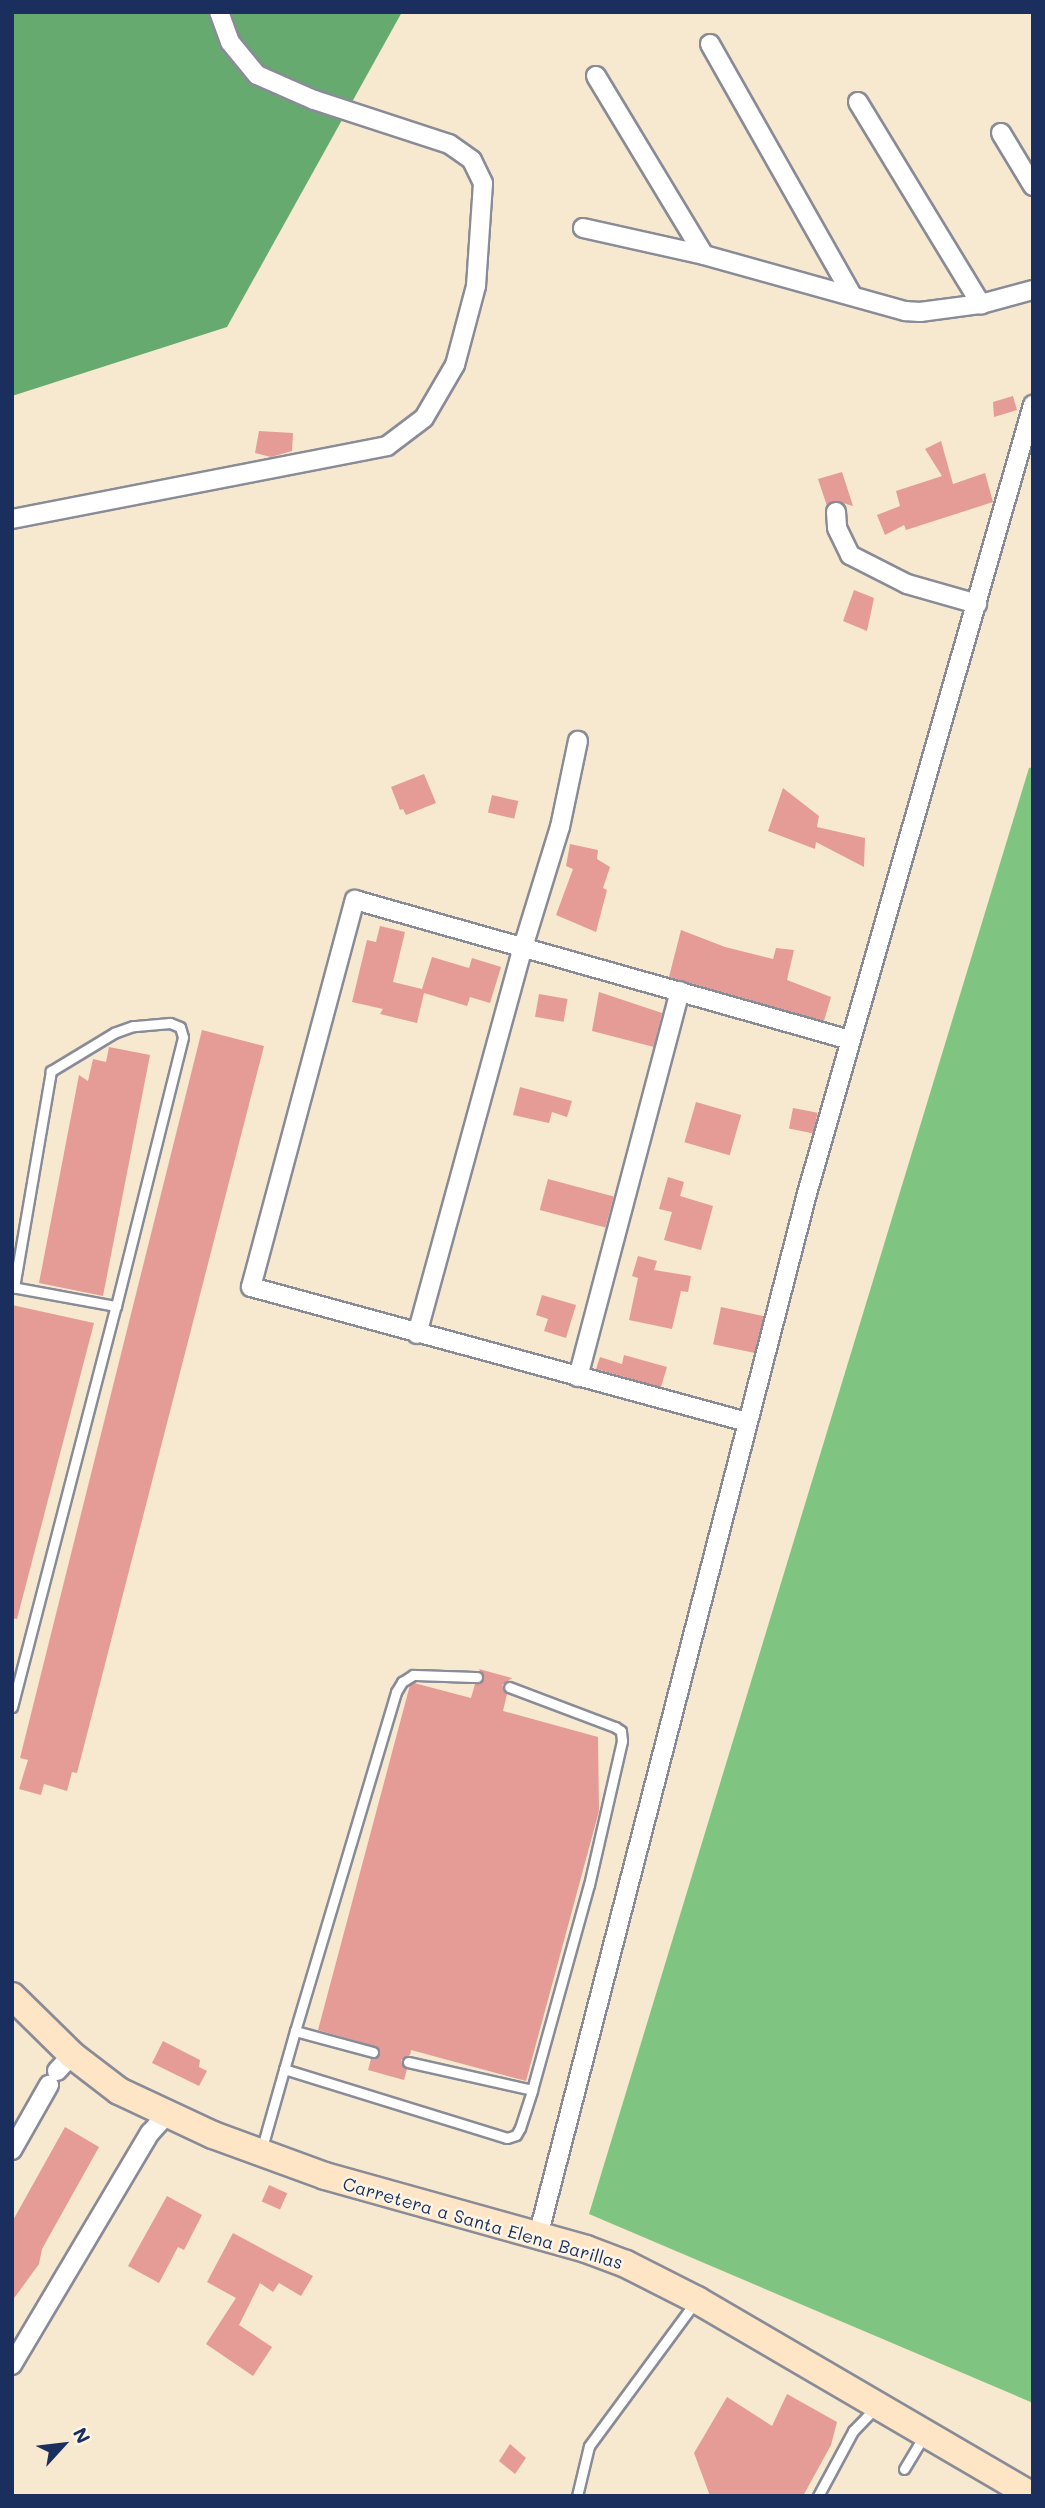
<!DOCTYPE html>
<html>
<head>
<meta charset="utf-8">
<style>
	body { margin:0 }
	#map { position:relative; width:1045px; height:2508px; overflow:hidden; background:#f7e8d0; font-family:Mali,sans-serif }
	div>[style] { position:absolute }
	.green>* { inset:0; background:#7fc581 }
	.forest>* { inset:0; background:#67aa6f }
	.building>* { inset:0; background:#e59c96; transform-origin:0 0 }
	.roads { filter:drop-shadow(2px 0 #898c97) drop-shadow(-2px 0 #898c97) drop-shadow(0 2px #898c97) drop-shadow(0 -2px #898c97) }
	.lane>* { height:9px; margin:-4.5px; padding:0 4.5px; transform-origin:4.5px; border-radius:4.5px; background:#fff }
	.street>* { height:18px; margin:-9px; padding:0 9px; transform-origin:9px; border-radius:9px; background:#fff }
	.secondary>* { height:26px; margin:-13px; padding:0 13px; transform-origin:13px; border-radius:13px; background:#fde5c5 }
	span { translate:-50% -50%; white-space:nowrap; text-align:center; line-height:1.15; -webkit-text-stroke:5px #fcf5e5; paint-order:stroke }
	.street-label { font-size:18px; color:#1b2f5e }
	.frame { position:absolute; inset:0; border:14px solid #1b2f5e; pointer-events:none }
	.north { position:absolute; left:28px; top:2410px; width:70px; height:70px; -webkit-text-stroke:5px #fcf5e5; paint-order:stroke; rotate:63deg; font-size:19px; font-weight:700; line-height:28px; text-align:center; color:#1b2f5e }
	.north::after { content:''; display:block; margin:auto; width:24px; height:32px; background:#1b2f5e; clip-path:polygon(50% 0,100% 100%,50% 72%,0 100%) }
</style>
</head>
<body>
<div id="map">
	<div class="green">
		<div style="clip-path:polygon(1033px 767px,1033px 2403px,589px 2214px,1029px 768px)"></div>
	</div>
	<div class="forest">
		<div style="clip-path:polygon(12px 12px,402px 12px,227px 327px,12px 396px)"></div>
	</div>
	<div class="building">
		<div style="clip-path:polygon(1013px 396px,1017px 410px,994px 417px,993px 402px)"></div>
		<div style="clip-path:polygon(259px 431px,293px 433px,292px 451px,271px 457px,255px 453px)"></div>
		<div style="clip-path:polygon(941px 441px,953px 484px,985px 473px,993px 502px,906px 530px,904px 525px,885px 535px,877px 515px,900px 506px,896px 491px,942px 476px,925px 449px)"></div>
		<div style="clip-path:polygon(842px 472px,853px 506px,836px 501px,827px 506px,818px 479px)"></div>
		<div style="clip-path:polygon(854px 590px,874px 598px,867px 631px,843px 621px)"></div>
		<div style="clip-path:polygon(424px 774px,436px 803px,406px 815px,403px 809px,400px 810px,391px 787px)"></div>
		<div style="clip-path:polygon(783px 788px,819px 816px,817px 827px,865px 838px,864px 867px,816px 842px,815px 849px,768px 831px)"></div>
		<div style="left:492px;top:795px;width:27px;height:18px;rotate:13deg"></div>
		<div style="clip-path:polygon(570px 844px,598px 850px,597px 859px,610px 867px,603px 888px,607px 890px,596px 932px,556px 915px,573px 869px,566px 866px)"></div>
		<div style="clip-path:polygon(380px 926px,405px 932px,393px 982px,422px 989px,432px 957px,469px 968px,472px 958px,501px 967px,490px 1003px,470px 997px,467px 1006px,424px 993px,417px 1023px,380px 1014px,383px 1009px,352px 1002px,367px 940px,376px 942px)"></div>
		<div style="clip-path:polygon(681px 930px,725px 947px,773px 959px,776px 948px,794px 950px,787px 980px,831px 997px,824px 1021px,669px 977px)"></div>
		<div style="clip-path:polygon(599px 992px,662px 1013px,654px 1047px,592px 1031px)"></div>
		<div style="left:539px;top:994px;width:29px;height:23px;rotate:10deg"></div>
		<div style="clip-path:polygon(202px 1030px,264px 1046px,77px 1773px,72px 1772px,67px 1791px,44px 1784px,41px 1795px,19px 1789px,28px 1760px,20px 1758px)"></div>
		<div style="clip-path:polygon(109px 1047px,150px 1055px,103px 1296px,39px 1283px,79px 1075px,88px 1081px,93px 1059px,106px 1062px)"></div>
		<div style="clip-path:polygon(520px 1087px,572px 1101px,567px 1117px,552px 1112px,549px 1123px,513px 1115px)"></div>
		<div style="left:696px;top:1102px;width:47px;height:42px;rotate:16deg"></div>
		<div style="left:793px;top:1108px;width:25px;height:21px;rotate:11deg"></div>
		<div style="clip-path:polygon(668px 1177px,684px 1182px,680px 1196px,713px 1206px,701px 1250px,664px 1240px,672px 1212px,659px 1209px)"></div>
		<div style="left:548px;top:1179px;width:68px;height:32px;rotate:15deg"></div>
		<div style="clip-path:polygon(638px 1256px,657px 1261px,654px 1270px,691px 1276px,688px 1292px,681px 1291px,672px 1329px,629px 1320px,638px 1278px,632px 1276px)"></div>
		<div style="clip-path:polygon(542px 1295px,576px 1305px,566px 1338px,544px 1331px,548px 1319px,536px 1315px)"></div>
		<div style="clip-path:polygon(12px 1305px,94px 1323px,17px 1619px,12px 1618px)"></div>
		<div style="left:721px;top:1307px;width:44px;height:38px;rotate:12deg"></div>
		<div style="clip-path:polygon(624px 1355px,667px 1367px,661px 1387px,596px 1369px,600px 1357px,622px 1364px)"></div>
		<div style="clip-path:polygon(479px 1669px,512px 1678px,502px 1685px,507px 1694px,503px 1711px,598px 1737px,599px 1811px,526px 2081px,411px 2050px,410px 2055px,401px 2060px,407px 2069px,404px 2080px,368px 2070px,371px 2059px,380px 2054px,377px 2047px,318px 2030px,410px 1685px,414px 1683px,471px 1698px,475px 1684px,484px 1678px)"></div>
		<div style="clip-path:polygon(163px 2041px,200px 2060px,199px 2067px,207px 2071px,199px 2086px,152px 2063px)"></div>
		<div style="clip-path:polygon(65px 2127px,99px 2147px,42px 2249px,39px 2264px,12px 2301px,12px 2222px)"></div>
		<div style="left:269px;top:2185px;width:20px;height:18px;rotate:24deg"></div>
		<div style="clip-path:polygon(167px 2196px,202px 2215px,184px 2250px,178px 2247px,159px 2283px,128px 2266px)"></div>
		<div style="clip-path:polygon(233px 2233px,313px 2276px,301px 2296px,279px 2283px,273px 2292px,260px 2283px,239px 2325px,272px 2347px,253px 2376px,206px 2344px,236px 2298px,207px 2282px)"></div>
		<div style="clip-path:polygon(787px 2394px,837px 2422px,831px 2445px,803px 2496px,710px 2496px,694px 2453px,727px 2397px,772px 2426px)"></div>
		<div style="clip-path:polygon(510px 2444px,526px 2458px,515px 2474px,499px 2461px)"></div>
	</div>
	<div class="roads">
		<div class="lane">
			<div style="left:12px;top:1287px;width:106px;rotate:10.4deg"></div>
			<div style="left:12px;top:1707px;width:414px;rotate:-75.5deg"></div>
			<div style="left:116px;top:1306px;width:277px;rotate:-76deg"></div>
			<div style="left:183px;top:1037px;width:10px;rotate:-107deg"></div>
			<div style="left:180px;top:1027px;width:11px;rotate:-158deg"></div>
			<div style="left:170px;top:1023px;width:37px;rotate:175deg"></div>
			<div style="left:133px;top:1026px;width:20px;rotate:160deg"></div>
			<div style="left:114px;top:1033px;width:74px;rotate:148.9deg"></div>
			<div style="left:51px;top:1071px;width:220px;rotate:99.7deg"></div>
			<div style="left:373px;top:2052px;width:81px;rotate:-164.9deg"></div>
			<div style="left:295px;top:2031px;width:354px;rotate:-73.4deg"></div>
			<div style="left:396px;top:1692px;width:12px;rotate:-59deg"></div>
			<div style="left:402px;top:1682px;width:13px;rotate:-32deg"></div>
			<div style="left:413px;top:1675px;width:64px;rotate:1.8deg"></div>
			<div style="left:408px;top:2062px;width:127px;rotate:12.7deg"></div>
			<div style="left:532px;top:2090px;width:213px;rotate:-74.5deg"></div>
			<div style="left:589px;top:1885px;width:148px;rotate:-77.1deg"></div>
			<div style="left:622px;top:1741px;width:10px;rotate:-96deg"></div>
			<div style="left:621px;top:1731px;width:7px;rotate:-146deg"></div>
			<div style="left:615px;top:1727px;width:113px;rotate:-159.3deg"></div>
			<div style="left:284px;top:2069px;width:233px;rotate:17.2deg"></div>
			<div style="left:507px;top:2138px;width:9px;rotate:-18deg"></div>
			<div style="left:516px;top:2135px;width:8px;rotate:-60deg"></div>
			<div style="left:520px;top:2128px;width:40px;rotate:-72deg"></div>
			<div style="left:261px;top:2151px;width:125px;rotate:-74.2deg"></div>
			<div style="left:904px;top:2469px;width:39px;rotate:-59deg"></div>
			<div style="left:577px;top:2496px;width:51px;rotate:-76.5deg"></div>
			<div style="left:589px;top:2446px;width:180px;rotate:-53.6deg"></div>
			<div style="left:818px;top:2496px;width:74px;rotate:-61.7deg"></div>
			<div style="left:853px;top:2431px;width:32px;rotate:-46deg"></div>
		</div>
		<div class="street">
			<div style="left:710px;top:44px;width:288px;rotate:60.5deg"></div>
			<div style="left:596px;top:76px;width:209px;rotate:58.9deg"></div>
			<div style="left:858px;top:102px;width:237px;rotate:58.7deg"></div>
			<div style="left:1001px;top:133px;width:62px;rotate:58.9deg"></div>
			<div style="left:583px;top:228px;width:124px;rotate:12.6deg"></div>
			<div style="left:704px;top:255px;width:209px;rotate:15.6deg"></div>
			<div style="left:905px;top:311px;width:15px;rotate:4deg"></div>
			<div style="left:920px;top:312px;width:62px;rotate:-7.5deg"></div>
			<div style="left:981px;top:304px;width:54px;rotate:-15.1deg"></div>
			<div style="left:836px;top:512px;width:16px;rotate:86deg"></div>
			<div style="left:837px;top:528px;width:30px;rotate:64deg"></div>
			<div style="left:850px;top:555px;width:64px;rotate:27deg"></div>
			<div style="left:907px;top:584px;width:73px;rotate:15.9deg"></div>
			<div style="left:12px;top:519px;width:382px;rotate:-11deg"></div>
			<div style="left:387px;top:446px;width:46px;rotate:-37.1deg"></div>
			<div style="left:424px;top:418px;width:61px;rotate:-59.7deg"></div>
			<div style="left:455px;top:365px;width:82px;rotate:-75.1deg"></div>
			<div style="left:476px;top:286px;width:103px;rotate:-86.1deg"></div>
			<div style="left:483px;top:183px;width:25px;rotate:-116deg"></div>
			<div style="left:472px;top:160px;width:28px;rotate:-145deg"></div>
			<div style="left:449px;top:144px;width:142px;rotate:-161.9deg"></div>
			<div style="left:314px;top:100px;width:62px;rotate:-156.3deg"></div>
			<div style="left:257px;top:75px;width:43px;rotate:-129.3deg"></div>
			<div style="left:230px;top:42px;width:32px;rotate:-110deg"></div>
			<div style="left:417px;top:1334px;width:401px;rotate:-74.7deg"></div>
			<div style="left:523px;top:947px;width:126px;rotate:-72.9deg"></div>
			<div style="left:560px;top:827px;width:88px;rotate:-78.2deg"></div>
			<div style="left:578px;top:1377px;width:399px;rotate:-75.2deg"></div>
			<div style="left:747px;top:1422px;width:514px;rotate:-164.77deg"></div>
			<div style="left:251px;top:1287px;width:401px;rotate:-75deg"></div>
			<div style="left:355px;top:900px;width:514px;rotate:15.79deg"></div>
			<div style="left:57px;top:2071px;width:22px;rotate:-47deg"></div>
			<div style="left:12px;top:2150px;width:75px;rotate:-60.4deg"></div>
			<div style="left:538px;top:2236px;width:1080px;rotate:-75.53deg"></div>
			<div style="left:808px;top:1190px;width:817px;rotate:-74.01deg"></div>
			<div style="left:12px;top:2365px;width:270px;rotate:-59.3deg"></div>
			<div style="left:150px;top:2133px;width:25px;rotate:-48deg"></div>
		</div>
		<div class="secondary">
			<div style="left:12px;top:1996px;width:84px;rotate:44.5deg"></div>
			<div style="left:72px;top:2055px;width:59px;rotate:37.5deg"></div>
			<div style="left:119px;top:2091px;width:104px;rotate:25.1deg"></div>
			<div style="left:213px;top:2135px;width:119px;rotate:20.1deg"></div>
			<div style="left:325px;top:2176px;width:271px;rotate:15.6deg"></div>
			<div style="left:586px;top:2249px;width:43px;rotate:20.6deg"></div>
			<div style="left:626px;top:2264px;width:80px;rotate:26.9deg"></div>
			<div style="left:697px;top:2300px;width:388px;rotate:30.3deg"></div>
		</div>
	</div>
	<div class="street-label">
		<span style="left:483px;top:2223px;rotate:16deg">Carretera a Santa Elena Barillas</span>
	</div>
	<div class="frame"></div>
	<div class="north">N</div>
</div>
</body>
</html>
